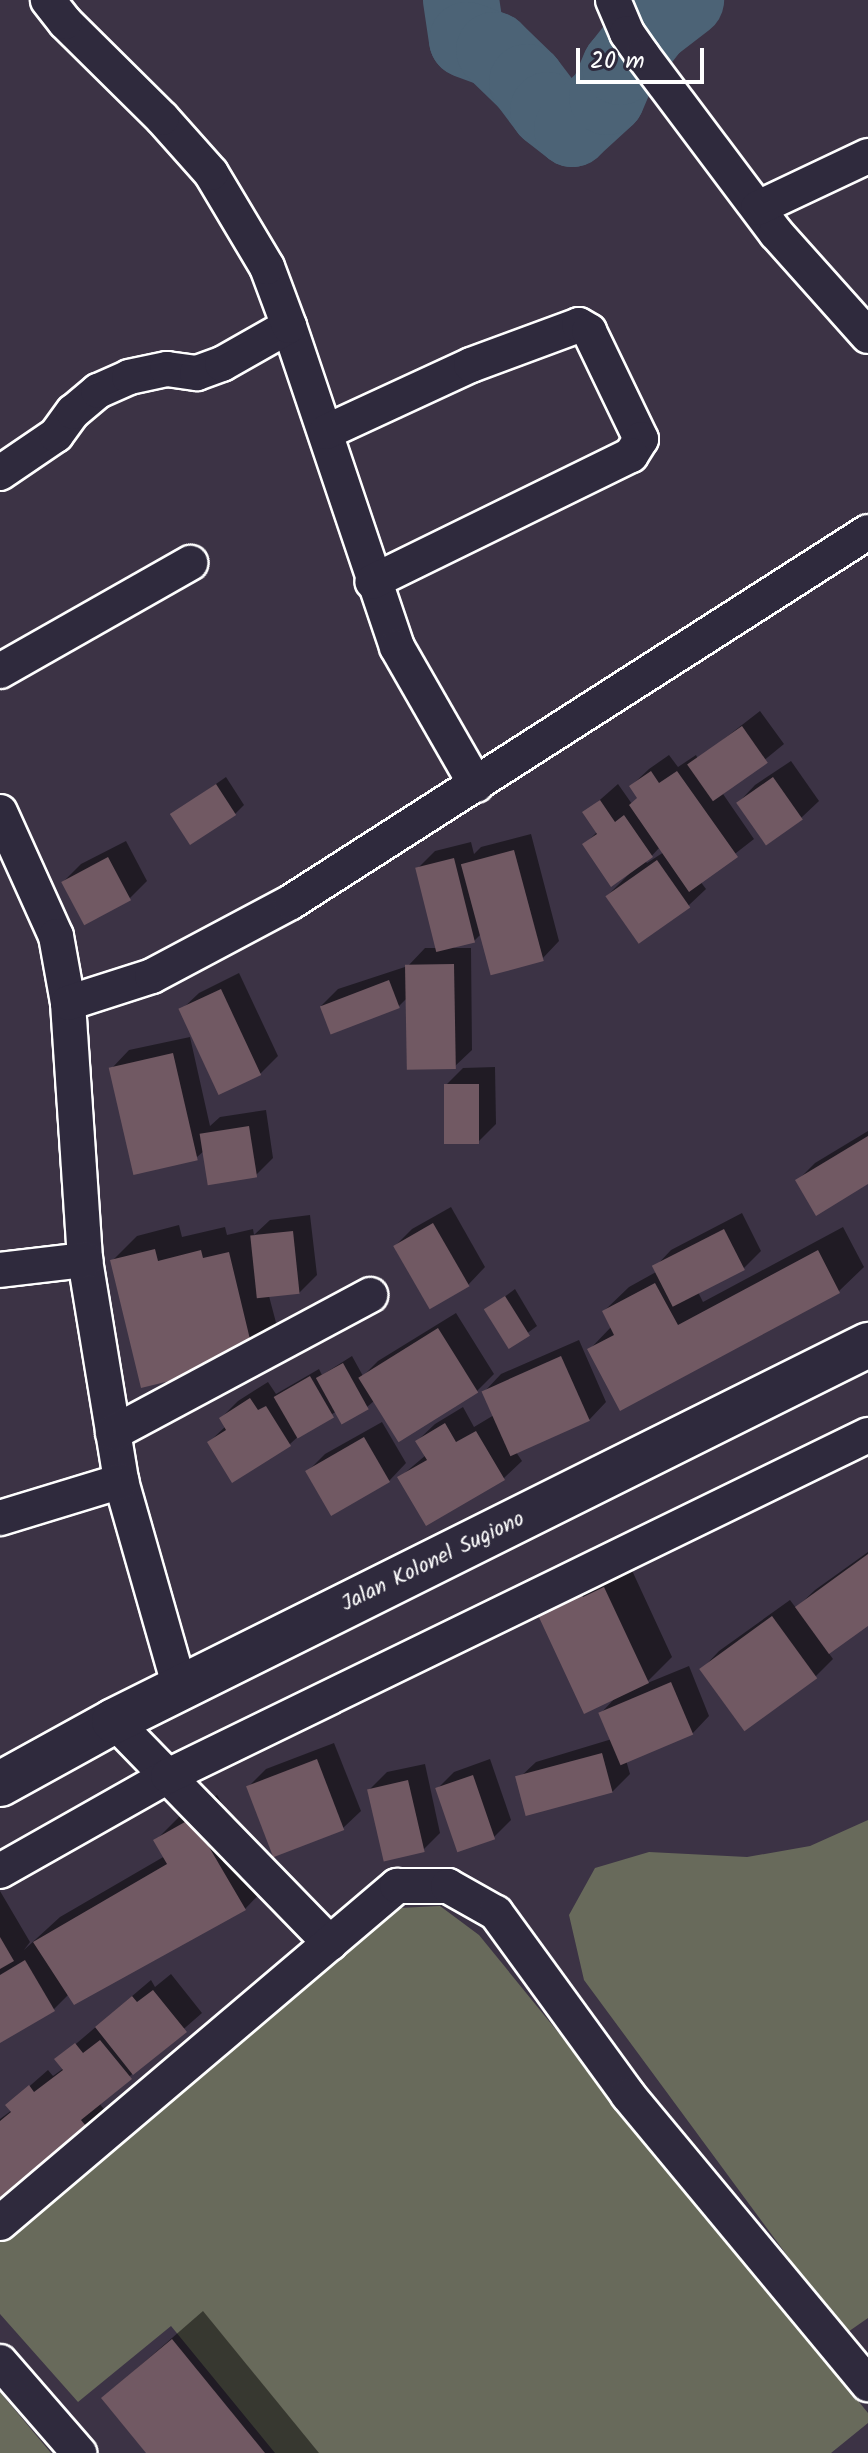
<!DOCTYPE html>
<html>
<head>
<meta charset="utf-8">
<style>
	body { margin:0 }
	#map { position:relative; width:868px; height:2453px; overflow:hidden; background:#3c3345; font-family:Kalam,sans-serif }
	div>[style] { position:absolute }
	.green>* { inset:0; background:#686a5b }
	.shadow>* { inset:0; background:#0007 }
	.river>* { height:76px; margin:-38px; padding:0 38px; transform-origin:38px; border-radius:38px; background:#4c6376 }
	.building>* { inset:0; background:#715963; transform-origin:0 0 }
	.roads { filter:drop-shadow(2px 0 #fff) drop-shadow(-2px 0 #fff) drop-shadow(0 2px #fff) drop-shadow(0 -2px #fff) }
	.street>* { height:34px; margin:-17px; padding:0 17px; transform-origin:17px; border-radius:17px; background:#2f2a3d }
	.secondary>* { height:44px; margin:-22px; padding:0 22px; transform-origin:22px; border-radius:22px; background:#2f2a3d }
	span { translate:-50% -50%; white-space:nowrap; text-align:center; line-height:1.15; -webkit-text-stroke:6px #2f2a3d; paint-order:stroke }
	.street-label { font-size:22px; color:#fff }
	.scale { position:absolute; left:576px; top:48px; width:128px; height:36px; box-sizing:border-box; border:4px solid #fff; border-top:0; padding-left:10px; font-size:24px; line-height:28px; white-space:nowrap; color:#fff; -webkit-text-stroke:6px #2f2a3d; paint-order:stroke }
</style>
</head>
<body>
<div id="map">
	<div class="green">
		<div style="clip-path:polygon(868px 1820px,868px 2318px,845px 2334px,584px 1980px,569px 1915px,595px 1868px,649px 1852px,747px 1857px,810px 1846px)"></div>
		<div style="clip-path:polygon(440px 1906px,479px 1935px,868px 2413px,868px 2423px,831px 2453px,275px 2453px,171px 2326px,78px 2402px,0 2314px,0 2239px,58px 2185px,399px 1908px)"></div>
		<div style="clip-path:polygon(0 2392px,51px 2453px,0 2453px)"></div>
	</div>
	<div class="shadow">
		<div style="clip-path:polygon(evenodd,760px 711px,784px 744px,723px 794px,754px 839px,700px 881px,706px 889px,688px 906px,608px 895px,629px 874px,585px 844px,597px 832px,585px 813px,618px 784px,632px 804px,639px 797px,631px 786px,649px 769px,669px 755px,678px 767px,696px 755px,698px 759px,760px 711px,660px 847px,664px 852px,647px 863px,646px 862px,660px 847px)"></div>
		<div style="clip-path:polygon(791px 761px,819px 801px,801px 818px,738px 803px,755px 785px)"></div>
		<div style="clip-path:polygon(226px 777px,244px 805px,235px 814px,173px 814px)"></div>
		<div style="clip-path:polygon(531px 834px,559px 941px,542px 959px,481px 934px,474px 941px,452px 948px,471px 948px,472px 1050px,454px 1067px,408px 997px,398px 1007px,321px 1006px,338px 989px,408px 966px,425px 948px,438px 948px,418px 868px,435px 851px,471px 842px,474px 854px,481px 847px)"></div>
		<div style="clip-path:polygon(126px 841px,147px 881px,130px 898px,64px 881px,81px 864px)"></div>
		<div style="clip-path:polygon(239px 973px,278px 1056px,261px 1073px,220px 1093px,181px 1010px,199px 993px)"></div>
		<div style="clip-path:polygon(190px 1037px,210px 1126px,220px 1117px,266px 1110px,273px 1158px,256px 1175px,205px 1150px,196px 1158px,112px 1068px,129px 1050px)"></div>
		<div style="clip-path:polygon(495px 1067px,496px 1124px,479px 1141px,446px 1085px,463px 1068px)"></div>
		<div style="clip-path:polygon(868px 1131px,868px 1182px,798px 1180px,815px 1163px)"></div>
		<div style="clip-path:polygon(451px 1207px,485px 1267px,468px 1285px,395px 1246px,412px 1229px)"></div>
		<div style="clip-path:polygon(742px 1213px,761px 1251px,744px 1268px,698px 1292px,703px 1302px,843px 1227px,864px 1267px,839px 1291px,621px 1409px,589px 1350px,612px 1326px,604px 1311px,629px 1287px,656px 1272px,654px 1268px,671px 1250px)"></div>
		<div style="clip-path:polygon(310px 1215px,317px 1275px,299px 1293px,269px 1296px,279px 1334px,254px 1359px,112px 1261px,137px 1236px,179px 1225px,182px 1237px,225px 1227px,227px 1235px,253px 1229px,254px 1235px,270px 1220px)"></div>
		<div style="clip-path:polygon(515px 1289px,537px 1326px,510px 1346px,487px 1310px)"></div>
		<div style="clip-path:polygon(456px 1313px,494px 1374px,476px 1392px,374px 1401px,367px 1407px,337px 1411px,302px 1433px,290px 1444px,209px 1442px,226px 1426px,221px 1418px,238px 1401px,268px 1382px,276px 1394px,319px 1369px,322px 1375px,352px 1356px,363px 1376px,378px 1361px)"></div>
		<div style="clip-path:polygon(579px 1340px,606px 1402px,589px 1420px,516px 1452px,522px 1461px,504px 1478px,427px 1523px,400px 1477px,426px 1455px,417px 1441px,435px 1424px,463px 1407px,474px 1427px,494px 1415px,484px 1392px,501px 1374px)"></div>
		<div style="clip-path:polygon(382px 1422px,406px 1463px,389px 1481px,308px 1471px,325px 1454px)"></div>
		<div style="clip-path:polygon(868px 1552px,868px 1624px,828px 1652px,833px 1659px,816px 1676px,745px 1728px,702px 1669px,719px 1651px,790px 1600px,796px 1608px,815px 1590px)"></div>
		<div style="clip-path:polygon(629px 1564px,672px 1657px,645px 1684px,689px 1666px,709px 1716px,692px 1734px,626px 1760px,630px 1774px,612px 1792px,518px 1779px,536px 1762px,612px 1739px,601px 1713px,616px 1697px,533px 1598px)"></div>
		<div style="clip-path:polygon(334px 1743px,361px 1811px,343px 1828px,248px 1787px,266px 1769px)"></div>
		<div style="clip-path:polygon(490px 1759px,511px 1820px,494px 1837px,437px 1789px,454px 1772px)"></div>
		<div style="clip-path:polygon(425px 1764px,440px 1833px,423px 1850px,370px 1789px,387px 1772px)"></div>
		<div style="clip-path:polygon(217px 1795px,269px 1884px,245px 1909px,69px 1994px,54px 2009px,0 2041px,0 1891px,30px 1942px,24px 1950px,60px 1917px,165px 1856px,156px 1840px,180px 1816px)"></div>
		<div style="clip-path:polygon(171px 1974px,202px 2013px,99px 2103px,107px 2113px,0 2206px,0 2119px,12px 2110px,8px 2105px,48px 2070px,53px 2076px,64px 2068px,57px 2060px,151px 1980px,155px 1987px)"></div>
		<div style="clip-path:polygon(203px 2311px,319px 2453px,148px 2453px,103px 2398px)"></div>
	</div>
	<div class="river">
		<div style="left:461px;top:0;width:40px;rotate:81.5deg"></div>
		<div style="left:467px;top:40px;width:29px;rotate:20deg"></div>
		<div style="left:494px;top:50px;width:46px;rotate:44.1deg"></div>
		<div style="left:527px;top:82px;width:35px;rotate:53deg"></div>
		<div style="left:548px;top:110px;width:31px;rotate:38deg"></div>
		<div style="left:572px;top:129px;width:47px;rotate:-42.4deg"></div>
		<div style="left:607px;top:97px;width:33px;rotate:-67deg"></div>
		<div style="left:620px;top:67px;width:52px;rotate:-52deg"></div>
		<div style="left:652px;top:26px;width:43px;rotate:-37.4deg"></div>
	</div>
	<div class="building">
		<div style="left:742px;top:726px;width:45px;height:67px;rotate:55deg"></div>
		<div style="clip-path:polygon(651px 771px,659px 783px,677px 771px,738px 857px,689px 892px,629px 805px,637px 798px,629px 786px)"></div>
		<div style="left:773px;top:777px;width:52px;height:45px;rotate:55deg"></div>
		<div style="left:216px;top:784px;width:37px;height:55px;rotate:57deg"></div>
		<div style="clip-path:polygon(600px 800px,615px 822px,624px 815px,653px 857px,611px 887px,582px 844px,597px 834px,582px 812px)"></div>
		<div style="left:514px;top:850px;width:115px;height:55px;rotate:75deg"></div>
		<div style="left:108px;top:857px;width:49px;height:53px;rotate:62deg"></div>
		<div style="left:454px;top:858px;width:87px;height:40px;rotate:76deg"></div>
		<div style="left:657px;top:860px;width:58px;height:63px;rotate:55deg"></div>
		<div style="left:454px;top:964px;width:105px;height:49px;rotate:89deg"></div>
		<div style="left:389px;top:980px;width:30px;height:74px;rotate:69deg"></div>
		<div style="left:221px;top:989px;width:95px;height:47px;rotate:65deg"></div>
		<div style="left:173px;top:1053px;width:110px;height:66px;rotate:77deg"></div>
		<div style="left:444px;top:1084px;width:35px;height:60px"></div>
		<div style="left:249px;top:1126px;width:52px;height:50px;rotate:81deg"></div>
		<div style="clip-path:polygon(868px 1136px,868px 1184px,816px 1216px,795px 1180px)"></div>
		<div style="left:433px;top:1223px;width:73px;height:46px;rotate:60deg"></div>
		<div style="left:724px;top:1229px;width:46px;height:81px;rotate:63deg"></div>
		<div style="left:293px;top:1231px;width:63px;height:43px;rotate:84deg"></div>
		<div style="clip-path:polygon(155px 1249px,158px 1261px,201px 1250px,203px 1258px,229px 1252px,255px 1360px,141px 1388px,110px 1260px)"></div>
		<div style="clip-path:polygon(818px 1250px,840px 1293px,620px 1411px,587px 1349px,614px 1335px,602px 1311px,655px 1283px,678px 1325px)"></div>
		<div style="left:505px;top:1296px;width:47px;height:25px;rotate:58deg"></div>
		<div style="left:438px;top:1328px;width:76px;height:94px;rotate:58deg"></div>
		<div style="left:561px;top:1356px;width:71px;height:87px;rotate:66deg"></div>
		<div style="left:343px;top:1363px;width:53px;height:31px;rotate:61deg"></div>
		<div style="left:310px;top:1376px;width:48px;height:42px;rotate:60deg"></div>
		<div style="clip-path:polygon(250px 1398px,258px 1410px,266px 1406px,291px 1446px,232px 1483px,207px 1442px,226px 1430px,219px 1418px)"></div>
		<div style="clip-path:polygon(445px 1423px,456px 1442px,476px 1431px,505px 1480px,426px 1526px,397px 1477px,427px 1460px,415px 1441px)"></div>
		<div style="left:364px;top:1437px;width:52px;height:68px;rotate:60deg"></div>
		<div style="clip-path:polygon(868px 1554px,868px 1626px,829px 1654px,795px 1607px)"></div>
		<div style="clip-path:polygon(574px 1577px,583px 1597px,604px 1587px,649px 1683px,584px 1714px,530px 1598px)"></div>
		<div style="left:772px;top:1616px;width:77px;height:90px;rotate:54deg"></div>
		<div style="left:671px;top:1682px;width:57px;height:79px;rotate:67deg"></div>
		<div style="left:602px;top:1753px;width:41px;height:90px;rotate:75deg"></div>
		<div style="left:317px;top:1759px;width:76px;height:76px;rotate:69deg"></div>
		<div style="left:473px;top:1775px;width:68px;height:40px;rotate:71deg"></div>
		<div style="left:408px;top:1780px;width:74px;height:42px;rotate:77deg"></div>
		<div style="clip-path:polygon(192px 1818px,246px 1910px,74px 2005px,33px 1942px,167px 1864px,153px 1840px)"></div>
		<div style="clip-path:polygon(0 1937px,14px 1961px,0 1969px)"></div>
		<div style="clip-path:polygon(25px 1960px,55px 2011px,0 2043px,0 1975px)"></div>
		<div style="clip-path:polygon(153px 1990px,187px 2032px,133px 2075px,95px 2027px,132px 1996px,137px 2002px)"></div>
		<div style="clip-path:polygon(100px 2040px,132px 2079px,81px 2120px,91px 2132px,0 2209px,0 2121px,11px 2112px,5px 2105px,29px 2085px,34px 2092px,63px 2070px,54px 2059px,75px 2043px,83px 2053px)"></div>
		<div style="clip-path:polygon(172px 2339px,265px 2453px,146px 2453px,101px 2398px)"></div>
	</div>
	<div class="roads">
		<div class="street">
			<div style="left:613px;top:0;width:36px;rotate:67deg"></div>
			<div style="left:627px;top:33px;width:28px;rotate:55deg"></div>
			<div style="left:643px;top:56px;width:221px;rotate:53.1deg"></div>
			<div style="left:776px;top:233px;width:138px;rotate:48.2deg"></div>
			<div style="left:758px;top:208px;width:122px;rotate:-25.3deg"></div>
			<div style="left:289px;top:326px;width:339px;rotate:71.4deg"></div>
			<div style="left:397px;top:647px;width:159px;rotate:60.2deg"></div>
			<div style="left:326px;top:432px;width:160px;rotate:-24.8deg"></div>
			<div style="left:471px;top:365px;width:115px;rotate:-20.3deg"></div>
			<div style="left:579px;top:325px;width:12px;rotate:31deg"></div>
			<div style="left:589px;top:331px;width:120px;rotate:64.3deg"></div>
			<div style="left:641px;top:439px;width:19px;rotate:122deg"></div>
			<div style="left:631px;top:455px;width:288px;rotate:153.9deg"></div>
			<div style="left:0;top:473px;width:68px;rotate:-34.2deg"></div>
			<div style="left:56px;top:435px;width:29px;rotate:-54deg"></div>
			<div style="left:73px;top:412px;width:33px;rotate:-40deg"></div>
			<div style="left:98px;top:391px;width:34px;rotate:-24deg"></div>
			<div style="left:129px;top:377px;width:39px;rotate:-12deg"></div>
			<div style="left:167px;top:369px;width:30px;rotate:8deg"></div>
			<div style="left:197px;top:373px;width:27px;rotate:-20deg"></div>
			<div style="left:222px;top:364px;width:77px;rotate:-29.6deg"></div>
			<div style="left:289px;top:326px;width:63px;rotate:-110.4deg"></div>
			<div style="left:267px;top:267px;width:109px;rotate:-120.8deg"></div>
			<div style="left:211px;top:173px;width:74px;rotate:-131.7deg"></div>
			<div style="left:162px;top:118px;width:136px;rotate:-135.3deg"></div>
			<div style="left:65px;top:22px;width:28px;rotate:-128deg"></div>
			<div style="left:0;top:671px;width:219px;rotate:-29.6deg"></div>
			<div style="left:0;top:812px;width:136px;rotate:65.7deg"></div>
			<div style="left:56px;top:936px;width:68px;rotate:79.8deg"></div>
			<div style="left:68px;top:1003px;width:258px;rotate:86.2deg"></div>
			<div style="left:85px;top:1260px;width:224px;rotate:80.7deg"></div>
			<div style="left:121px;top:1481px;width:215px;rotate:74.1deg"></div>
			<div style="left:68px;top:1003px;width:88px;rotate:-17.8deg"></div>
			<div style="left:152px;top:976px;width:157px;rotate:-28deg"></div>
			<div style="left:291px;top:902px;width:685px;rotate:-32.67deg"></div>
			<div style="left:0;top:1270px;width:86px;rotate:-6.7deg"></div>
			<div style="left:113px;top:1433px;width:292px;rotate:-28.2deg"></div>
			<div style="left:0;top:1518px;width:127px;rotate:-17deg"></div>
			<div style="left:114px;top:1721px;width:310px;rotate:45.8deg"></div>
			<div style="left:0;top:1871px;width:193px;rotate:-29.5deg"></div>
			<div style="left:168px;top:1776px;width:779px;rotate:-25.97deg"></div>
			<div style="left:0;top:2223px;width:521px;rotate:-40.33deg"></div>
			<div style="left:397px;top:1886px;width:51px"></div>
			<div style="left:448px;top:1886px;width:55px;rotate:29.4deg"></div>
			<div style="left:496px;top:1913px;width:225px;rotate:54deg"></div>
			<div style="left:628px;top:2095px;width:376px;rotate:50.3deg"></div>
			<div style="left:0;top:2362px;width:121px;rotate:49deg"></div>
		</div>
		<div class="secondary">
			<div style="left:0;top:1784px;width:130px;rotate:-28.9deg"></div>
			<div style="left:114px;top:1721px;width:843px;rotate:-26.5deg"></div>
		</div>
	</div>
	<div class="street-label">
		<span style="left:433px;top:1562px;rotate:-26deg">Jalan Kolonel Sugiono</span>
	</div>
	<div class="scale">20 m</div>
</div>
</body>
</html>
